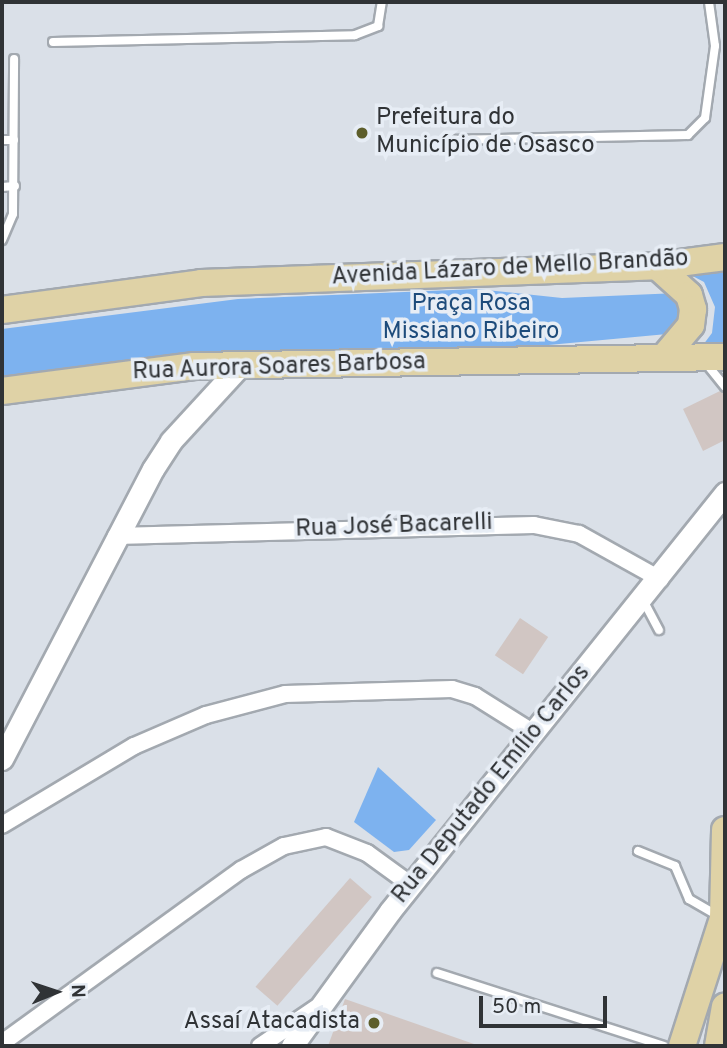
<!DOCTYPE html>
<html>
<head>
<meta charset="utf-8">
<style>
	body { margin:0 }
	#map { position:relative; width:727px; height:1048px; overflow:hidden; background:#dae0e8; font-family:Overpass,sans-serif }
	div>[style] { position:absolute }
	.green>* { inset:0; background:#7db2ef }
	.building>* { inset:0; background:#d1c6c3; transform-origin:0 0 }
	.roads { filter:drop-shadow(2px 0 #a3a9b0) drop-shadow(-2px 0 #a3a9b0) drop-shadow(0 2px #a3a9b0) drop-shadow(0 -2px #a3a9b0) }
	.service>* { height:8px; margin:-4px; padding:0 4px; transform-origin:4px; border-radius:4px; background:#fff }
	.minor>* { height:16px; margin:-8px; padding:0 8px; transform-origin:8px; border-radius:8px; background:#fff }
	.tertiary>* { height:21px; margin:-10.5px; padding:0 10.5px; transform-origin:10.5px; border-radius:10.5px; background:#fff }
	.primary>* { height:26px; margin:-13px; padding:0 13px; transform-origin:13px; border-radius:13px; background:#dfd2a6 }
	.dots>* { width:19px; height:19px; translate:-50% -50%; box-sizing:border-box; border:4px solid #e7edf5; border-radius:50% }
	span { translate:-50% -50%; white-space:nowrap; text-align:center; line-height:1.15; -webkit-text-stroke:7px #e7edf5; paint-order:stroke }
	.poi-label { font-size:24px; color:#303336 }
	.left { translate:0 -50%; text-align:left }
	.right { translate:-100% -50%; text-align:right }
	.street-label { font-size:24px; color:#303336 }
	.park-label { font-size:24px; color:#1d4b7b }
	.frame { position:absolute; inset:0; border:4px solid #303336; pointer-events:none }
	.north { position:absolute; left:21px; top:957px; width:70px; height:70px; -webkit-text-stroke:5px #e7edf5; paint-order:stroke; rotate:88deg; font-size:19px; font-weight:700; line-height:28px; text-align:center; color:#303336 }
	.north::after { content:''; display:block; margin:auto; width:24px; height:32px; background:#303336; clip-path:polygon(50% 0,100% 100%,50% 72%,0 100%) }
	.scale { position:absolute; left:479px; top:996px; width:128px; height:32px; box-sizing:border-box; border:4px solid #303336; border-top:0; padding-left:9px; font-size:21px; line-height:24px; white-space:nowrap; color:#303336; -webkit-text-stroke:5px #e7edf5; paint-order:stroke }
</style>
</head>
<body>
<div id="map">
	<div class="green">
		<div style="clip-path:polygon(725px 268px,725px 350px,700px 349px,712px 333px,715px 307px,704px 282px,685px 272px)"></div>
		<div style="clip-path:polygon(477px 289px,562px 298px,678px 293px,678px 333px,506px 349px,171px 356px,2px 379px,2px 329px,238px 299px)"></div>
		<div style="clip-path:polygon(378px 767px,436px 820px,409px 850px,394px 852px,354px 822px)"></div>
	</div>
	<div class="building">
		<div style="clip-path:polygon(720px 391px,725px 393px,725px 440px,703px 451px,683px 409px)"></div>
		<div style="left:520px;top:618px;width:34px;height:45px;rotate:34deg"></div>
		<div style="left:350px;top:878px;width:29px;height:144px;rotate:41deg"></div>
		<div style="clip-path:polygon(345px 999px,474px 1044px,474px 1046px,328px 1046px)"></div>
	</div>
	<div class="roads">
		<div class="service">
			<div style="left:53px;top:42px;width:302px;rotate:-1.3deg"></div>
			<div style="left:355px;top:35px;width:25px;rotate:-21deg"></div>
			<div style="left:378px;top:26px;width:24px;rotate:-81deg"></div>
			<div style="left:2px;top:140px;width:12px"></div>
			<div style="left:447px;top:140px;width:241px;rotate:-1.2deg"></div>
			<div style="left:688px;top:135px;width:24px;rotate:-45deg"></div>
			<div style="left:705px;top:118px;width:73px;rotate:-82.1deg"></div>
			<div style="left:715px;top:46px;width:44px;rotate:-97.8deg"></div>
			<div style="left:2px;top:187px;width:13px;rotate:-4deg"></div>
			<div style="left:2px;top:240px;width:28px;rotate:-67deg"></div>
			<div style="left:13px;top:214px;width:155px;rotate:-89.6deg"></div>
			<div style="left:705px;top:362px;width:32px;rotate:51deg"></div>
			<div style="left:643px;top:600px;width:34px;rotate:62deg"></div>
			<div style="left:638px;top:851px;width:40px;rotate:22deg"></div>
			<div style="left:675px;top:866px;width:36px;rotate:67deg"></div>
			<div style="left:689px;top:899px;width:32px;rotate:30deg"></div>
			<div style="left:437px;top:973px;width:238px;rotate:17.8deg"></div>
		</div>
		<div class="minor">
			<div style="left:116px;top:536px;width:418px;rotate:-1.5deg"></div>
			<div style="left:534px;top:525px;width:46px;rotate:11.3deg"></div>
			<div style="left:579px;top:534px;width:93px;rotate:29.1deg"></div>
			<div style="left:2px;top:825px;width:154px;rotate:-30.9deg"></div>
			<div style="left:134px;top:746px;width:78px;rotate:-23.3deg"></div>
			<div style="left:206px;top:715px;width:82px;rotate:-14.9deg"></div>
			<div style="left:285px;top:694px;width:167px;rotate:-1.7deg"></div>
			<div style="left:452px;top:689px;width:24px;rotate:17deg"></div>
			<div style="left:475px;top:696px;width:70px;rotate:32.1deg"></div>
			<div style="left:2px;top:1043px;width:295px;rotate:-35.9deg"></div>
			<div style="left:241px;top:870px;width:49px;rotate:-29.2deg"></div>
			<div style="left:284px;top:846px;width:43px;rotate:-12.1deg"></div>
			<div style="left:326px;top:837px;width:44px;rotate:21.3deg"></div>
			<div style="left:367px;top:853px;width:54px;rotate:36deg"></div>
			<div style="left:260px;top:1046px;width:68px;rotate:-34.2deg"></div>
		</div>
		<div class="tertiary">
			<div style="left:2px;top:759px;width:327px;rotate:-62.5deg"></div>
			<div style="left:153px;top:469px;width:33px;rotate:-57deg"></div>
			<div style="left:171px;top:441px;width:103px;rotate:-47.4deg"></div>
			<div style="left:292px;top:1046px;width:167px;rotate:-54deg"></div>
			<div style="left:390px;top:911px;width:536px;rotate:-51.29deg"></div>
		</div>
		<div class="primary">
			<div style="left:657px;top:266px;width:43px;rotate:42.2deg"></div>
			<div style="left:689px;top:295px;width:15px;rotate:74deg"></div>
			<div style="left:693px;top:309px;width:16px;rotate:97deg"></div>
			<div style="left:691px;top:325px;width:40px;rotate:130deg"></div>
			<div style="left:2px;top:310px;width:201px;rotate:-7.7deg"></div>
			<div style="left:201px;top:283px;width:456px;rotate:-2.1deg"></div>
			<div style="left:657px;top:266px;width:69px;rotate:-7.5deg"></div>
			<div style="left:2px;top:391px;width:194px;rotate:-7.4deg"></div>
			<div style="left:194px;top:366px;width:531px;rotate:-0.97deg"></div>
			<div style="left:723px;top:919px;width:89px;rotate:-88.7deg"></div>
			<div style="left:682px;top:1046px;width:141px;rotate:-72.2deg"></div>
			<div style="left:718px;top:1046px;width:40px;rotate:-80deg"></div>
		</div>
	</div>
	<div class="dots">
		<div style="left:362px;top:133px;background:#5d5e2b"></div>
		<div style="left:374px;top:1023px;background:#5d5e2b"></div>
	</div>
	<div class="poi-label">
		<span class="left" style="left:376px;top:133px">Prefeitura do<br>Município de Osasco</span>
		<span class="right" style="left:360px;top:1023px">Assaí Atacadista</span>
	</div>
	<div class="street-label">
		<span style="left:510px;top:269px;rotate:-3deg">Avenida Lázaro de Mello Brandão</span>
		<span style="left:279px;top:368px;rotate:-2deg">Rua Aurora Soares Barbosa</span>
		<span style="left:394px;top:527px;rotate:-2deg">Rua José Bacarelli</span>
		<span style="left:492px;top:785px;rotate:-51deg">Rua Deputado Emílio Carlos</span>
	</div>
	<div class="park-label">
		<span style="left:471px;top:319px">Praça Rosa<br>Missiano Ribeiro</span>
	</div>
	<div class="frame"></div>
	<div class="north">N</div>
	<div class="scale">50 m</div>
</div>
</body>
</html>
